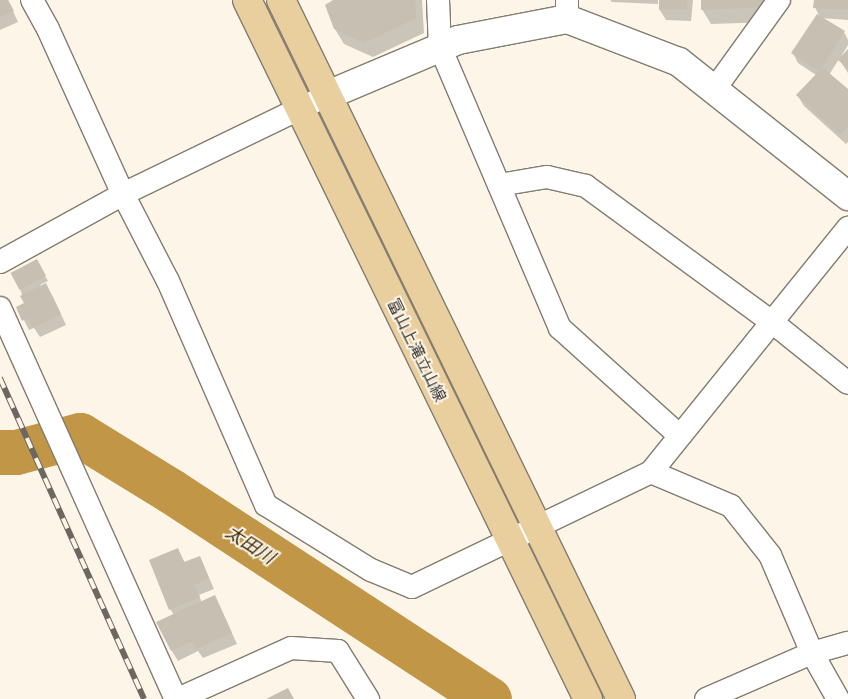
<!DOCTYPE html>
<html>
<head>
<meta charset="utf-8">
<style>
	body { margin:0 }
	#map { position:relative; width:848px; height:699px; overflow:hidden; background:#fdf5e8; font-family:"IBM Plex Sans","Noto Sans JP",sans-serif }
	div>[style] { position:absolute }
	.shadow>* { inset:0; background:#0003 }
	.river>* { height:45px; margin:-22.5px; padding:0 22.5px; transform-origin:22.5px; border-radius:22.5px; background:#c19647 }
	.building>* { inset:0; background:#c6bfb2; transform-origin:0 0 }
	.roads { filter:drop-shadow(1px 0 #837c70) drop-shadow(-1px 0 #837c70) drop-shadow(0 1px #837c70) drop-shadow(0 -1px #837c70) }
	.minor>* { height:22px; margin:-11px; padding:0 11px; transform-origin:11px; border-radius:11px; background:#fff }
	.tertiary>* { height:28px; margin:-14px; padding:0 14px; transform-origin:14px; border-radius:14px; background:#fff }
	.primary>* { height:28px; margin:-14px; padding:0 14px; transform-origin:14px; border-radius:14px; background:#eacf9e }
	.rail>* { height:5.5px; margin-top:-2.75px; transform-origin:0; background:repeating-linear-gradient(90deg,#fdf5e8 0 11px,#6c6861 0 22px); box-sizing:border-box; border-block:1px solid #6c6861 }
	span { translate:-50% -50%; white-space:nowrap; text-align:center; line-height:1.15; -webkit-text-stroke:4px #fdf5e8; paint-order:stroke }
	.street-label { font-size:16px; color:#36332e }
	.water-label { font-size:18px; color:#3a2805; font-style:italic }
</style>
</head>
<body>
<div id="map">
	<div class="shadow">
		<div style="clip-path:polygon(0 0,8px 0,18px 22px,0 30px)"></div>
		<div style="clip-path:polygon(336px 0,422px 0,424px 33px,373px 57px,344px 44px,335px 29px)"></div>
		<div style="clip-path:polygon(610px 0,658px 0,658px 4px,612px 2px)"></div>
		<div style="clip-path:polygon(661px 0,693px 0,691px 21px,666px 20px,660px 10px)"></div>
		<div style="clip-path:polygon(702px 0,774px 0,775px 22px,711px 24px,702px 9px)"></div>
		<div style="clip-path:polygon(815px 0,848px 0,848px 20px,821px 18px,844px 32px,848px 40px,848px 45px,841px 57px,848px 51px,848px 73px,839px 59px,829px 75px,848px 91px,848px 142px,846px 144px,804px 106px,798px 96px,816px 75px,798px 63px,793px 53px,820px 18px,815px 7px)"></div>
		<div style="clip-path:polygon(36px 260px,48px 281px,40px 285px,52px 295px,66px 325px,40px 337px,34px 328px,29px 330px,17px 307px,25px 303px,20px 289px)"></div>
		<div style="clip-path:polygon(178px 550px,185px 563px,200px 557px,214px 589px,199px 595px,202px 603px,220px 607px,237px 644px,203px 658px,198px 651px,178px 661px,172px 651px,174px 615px,170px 609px)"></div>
	</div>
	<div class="river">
		<div style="left:0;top:452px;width:16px"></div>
		<div style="left:16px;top:452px;width:66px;rotate:-14.9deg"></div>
		<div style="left:80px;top:435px;width:107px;rotate:31.6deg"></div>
		<div style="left:171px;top:491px;width:380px;rotate:33.2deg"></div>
	</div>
	<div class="building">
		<div style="clip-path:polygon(0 0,8px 0,14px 11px,0 17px)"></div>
		<div style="clip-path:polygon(333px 0,415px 0,416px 18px,364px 43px,334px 29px,325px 5px)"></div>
		<div style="left:659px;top:0;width:28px;height:10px"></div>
		<div style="clip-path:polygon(701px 0,767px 0,767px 7px,701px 10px)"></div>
		<div style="clip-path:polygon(814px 0,848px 0,848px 10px,813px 8px)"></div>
		<div style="clip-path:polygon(817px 14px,845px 31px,822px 67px,848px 89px,848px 126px,840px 135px,796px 95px,819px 71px,791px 53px)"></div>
		<div style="clip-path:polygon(848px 49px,848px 69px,838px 60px)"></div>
		<div style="left:37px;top:259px;width:19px;height:30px;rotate:62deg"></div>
		<div style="clip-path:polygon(46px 283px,61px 314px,33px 328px,28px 318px,22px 321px,16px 307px,24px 303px,20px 296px)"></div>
		<div style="clip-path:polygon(178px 548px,184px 562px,200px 556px,209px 578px,194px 585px,200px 597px,169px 610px,149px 560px)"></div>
		<div style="clip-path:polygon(215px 595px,232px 633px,196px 649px,192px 641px,171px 651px,156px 622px)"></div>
		<div style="clip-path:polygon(288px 688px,294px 699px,266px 699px)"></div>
	</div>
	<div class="roads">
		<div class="minor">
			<div style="left:32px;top:0;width:33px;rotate:61deg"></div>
			<div style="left:48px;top:29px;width:181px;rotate:65.6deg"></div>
			<div style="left:123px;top:194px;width:98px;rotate:62.7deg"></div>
			<div style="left:168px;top:281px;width:244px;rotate:66.4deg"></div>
			<div style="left:266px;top:505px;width:123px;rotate:31.8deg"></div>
			<div style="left:371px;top:570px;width:44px;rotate:22.5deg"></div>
			<div style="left:412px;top:587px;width:265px;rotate:-25.7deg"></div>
			<div style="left:651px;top:472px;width:87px;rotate:23deg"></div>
			<div style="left:731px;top:506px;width:63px;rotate:51.5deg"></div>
			<div style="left:770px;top:555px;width:107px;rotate:66.8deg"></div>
			<div style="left:812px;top:653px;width:53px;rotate:60.5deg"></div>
			<div style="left:438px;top:0;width:47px;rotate:87.6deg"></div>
			<div style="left:440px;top:47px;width:306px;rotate:66.9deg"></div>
			<div style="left:560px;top:328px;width:161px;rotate:42deg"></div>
			<div style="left:567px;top:19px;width:19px;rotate:-90deg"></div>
			<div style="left:714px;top:90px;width:111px;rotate:-54.2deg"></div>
			<div style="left:499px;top:185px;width:49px;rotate:-9.5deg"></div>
			<div style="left:547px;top:177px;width:40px;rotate:13deg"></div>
			<div style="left:586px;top:186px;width:230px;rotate:36.2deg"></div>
			<div style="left:772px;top:322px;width:97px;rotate:38.8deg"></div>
			<div style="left:0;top:262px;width:141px;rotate:-28.9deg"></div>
			<div style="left:123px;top:194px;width:228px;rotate:-25.8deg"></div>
			<div style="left:0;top:308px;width:429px;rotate:65.8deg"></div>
			<div style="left:651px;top:472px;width:314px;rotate:-51.1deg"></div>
			<div style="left:178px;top:699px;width:124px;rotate:-24.3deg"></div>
			<div style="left:291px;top:648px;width:47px;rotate:3.7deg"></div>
			<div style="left:338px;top:651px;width:57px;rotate:58deg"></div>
			<div style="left:706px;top:699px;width:116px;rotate:-23.5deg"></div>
			<div style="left:812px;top:653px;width:37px;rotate:-16deg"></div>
		</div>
		<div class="tertiary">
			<div style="left:328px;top:95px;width:141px;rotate:-22.9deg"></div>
			<div style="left:458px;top:40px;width:111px;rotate:-10.9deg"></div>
			<div style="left:567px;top:19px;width:120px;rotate:21deg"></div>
			<div style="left:679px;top:62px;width:216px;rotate:38.4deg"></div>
		</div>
		<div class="primary">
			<div style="left:247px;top:0;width:778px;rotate:64deg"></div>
			<div style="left:281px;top:0;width:777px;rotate:64.06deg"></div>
		</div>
	</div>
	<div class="rail">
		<div style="left:0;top:378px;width:352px;rotate:65.8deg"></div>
	</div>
	<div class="street-label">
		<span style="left:417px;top:350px;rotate:64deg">富山上滝立山線</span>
	</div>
	<div class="water-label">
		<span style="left:250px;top:545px;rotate:33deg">太田川</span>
	</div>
</div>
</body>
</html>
